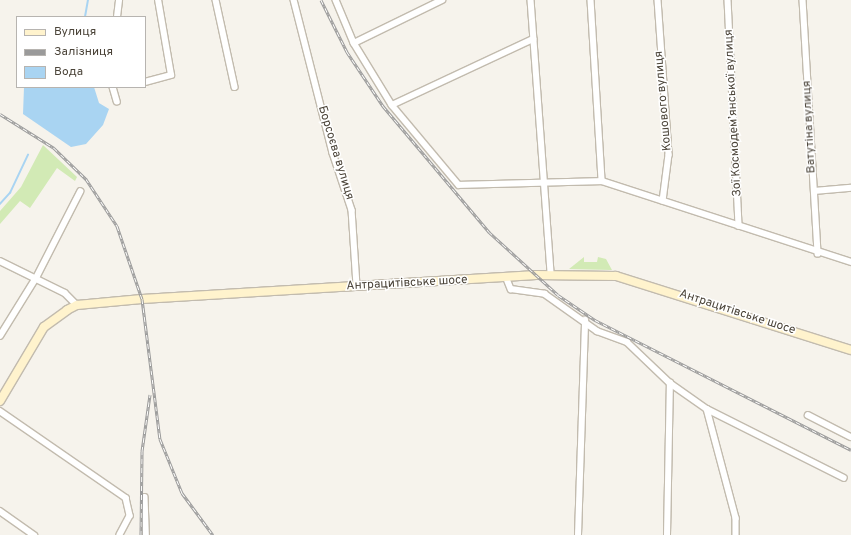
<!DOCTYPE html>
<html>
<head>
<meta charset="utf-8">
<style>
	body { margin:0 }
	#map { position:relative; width:851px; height:535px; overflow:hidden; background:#f6f3ec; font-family:Overpass,sans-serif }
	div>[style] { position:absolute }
	.green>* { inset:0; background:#d2eab5 }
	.water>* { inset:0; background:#a9d4f2 }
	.stream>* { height:1.5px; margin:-0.75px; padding:0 0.75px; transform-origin:0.75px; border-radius:0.75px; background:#a9d4f2 }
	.roads { filter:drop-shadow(1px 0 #c2bbae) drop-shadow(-1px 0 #c2bbae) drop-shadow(0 1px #c2bbae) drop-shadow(0 -1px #c2bbae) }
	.minor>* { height:5.5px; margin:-2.75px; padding:0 2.75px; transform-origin:2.75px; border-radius:2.75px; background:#fff }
	.secondary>* { height:8px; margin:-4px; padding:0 4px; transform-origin:4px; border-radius:4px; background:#fff3cd }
	.rail>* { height:3px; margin-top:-1.5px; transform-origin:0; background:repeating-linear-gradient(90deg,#fff 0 4.5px,#9a9a9a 0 9px); box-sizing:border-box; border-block:1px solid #9a9a9a }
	span { translate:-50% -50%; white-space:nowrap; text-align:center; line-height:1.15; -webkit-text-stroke:3px #fff; paint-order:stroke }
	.street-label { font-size:12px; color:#4b4439 }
	.legend { position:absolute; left:16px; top:16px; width:130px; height:72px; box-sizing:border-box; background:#fff; border:1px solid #b7b4b0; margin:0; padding:5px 7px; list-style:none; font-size:12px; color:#4b4439 }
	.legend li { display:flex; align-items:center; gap:8px; height:20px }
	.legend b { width:20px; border:1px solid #b7b4b0 }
</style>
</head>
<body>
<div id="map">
	<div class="green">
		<div style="clip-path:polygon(43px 145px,77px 177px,75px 181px,57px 168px,30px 208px,20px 201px,0 224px,0 211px,21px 187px)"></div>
		<div style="clip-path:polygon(584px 257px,584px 262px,597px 262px,598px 257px,606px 259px,612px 270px,569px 269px)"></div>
	</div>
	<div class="water">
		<div style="clip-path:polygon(24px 87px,94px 87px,99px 103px,109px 109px,103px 125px,86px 144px,71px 147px,23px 114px)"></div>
	</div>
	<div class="stream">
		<div style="left:85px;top:17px;width:17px;rotate:-80deg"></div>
		<div style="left:0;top:204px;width:15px;rotate:-48deg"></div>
		<div style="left:10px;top:193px;width:42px;rotate:-64.7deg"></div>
	</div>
	<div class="roads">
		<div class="minor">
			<div style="left:216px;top:0;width:89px;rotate:77.7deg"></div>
			<div style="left:294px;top:0;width:158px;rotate:75.7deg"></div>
			<div style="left:333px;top:153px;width:60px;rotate:71.6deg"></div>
			<div style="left:352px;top:210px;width:76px;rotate:86.2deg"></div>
			<div style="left:336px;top:0;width:47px;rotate:67.3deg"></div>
			<div style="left:354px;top:43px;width:73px;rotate:58.5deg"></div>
			<div style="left:392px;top:105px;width:104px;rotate:50.1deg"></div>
			<div style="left:459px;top:185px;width:143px;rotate:-1.6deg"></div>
			<div style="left:602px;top:181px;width:262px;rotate:18deg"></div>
			<div style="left:531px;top:0;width:276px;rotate:85.8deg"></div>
			<div style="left:591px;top:0;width:181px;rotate:86.5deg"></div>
			<div style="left:658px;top:0;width:155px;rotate:85.9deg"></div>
			<div style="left:669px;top:155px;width:46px;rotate:97.4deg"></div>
			<div style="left:728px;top:0;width:226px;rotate:87.2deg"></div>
			<div style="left:803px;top:0;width:254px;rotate:86.6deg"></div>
			<div style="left:117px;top:17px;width:17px;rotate:-83deg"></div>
			<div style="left:354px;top:43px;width:98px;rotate:-26deg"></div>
			<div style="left:145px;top:82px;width:27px;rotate:-15deg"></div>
			<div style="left:171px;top:75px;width:76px;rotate:-99.8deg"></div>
			<div style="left:113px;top:87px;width:15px;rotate:74deg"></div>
			<div style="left:392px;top:105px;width:156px;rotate:-25.1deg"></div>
			<div style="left:814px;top:191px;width:37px;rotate:-5deg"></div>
			<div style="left:0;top:261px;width:72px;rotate:26.2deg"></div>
			<div style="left:65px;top:293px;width:17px;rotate:45deg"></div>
			<div style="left:507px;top:279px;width:11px;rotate:68deg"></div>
			<div style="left:511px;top:289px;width:34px;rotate:8deg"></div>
			<div style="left:545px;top:294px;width:64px;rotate:35.4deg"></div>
			<div style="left:597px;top:331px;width:32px;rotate:20deg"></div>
			<div style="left:627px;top:342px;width:59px;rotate:43.6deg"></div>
			<div style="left:670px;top:383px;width:45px;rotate:35.1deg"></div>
			<div style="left:707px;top:409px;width:113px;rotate:75.1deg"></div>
			<div style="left:736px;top:518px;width:17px;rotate:90deg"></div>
			<div style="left:0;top:336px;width:68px;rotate:-58.2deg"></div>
			<div style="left:36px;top:278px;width:97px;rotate:-62.9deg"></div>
			<div style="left:707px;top:409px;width:153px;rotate:26.7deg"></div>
			<div style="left:0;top:411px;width:153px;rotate:34.6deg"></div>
			<div style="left:126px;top:498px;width:18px;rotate:77deg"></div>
			<div style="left:130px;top:516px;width:21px;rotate:118deg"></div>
			<div style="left:808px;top:415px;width:48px;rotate:27.1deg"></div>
			<div style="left:145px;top:497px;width:38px;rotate:88deg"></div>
			<div style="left:0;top:511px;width:42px;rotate:35.2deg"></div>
			<div style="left:578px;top:535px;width:215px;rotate:-88.1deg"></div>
			<div style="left:667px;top:535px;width:152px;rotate:-88.9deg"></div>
		</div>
		<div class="secondary">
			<div style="left:0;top:401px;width:86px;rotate:-59.3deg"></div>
			<div style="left:44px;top:327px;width:29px;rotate:-36deg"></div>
			<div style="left:67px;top:310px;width:11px;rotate:-27deg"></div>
			<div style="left:77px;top:305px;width:65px;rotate:-5.3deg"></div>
			<div style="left:142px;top:299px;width:395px;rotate:-3.5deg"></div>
			<div style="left:536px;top:275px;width:80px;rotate:0.7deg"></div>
			<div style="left:616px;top:276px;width:246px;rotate:17.5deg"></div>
		</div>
	</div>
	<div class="rail">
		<div style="left:321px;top:0;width:58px;rotate:63.4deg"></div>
		<div style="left:347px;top:52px;width:65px;rotate:56.3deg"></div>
		<div style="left:383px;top:106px;width:165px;rotate:49.9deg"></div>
		<div style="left:489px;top:232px;width:93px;rotate:42.4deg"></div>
		<div style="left:558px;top:295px;width:45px;rotate:34deg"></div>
		<div style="left:595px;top:320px;width:287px;rotate:26.9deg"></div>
		<div style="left:0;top:114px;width:64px;rotate:32.2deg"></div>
		<div style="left:54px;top:148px;width:45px;rotate:44.1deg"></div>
		<div style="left:86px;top:179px;width:56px;rotate:56.6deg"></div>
		<div style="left:117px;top:226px;width:77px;rotate:71.1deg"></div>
		<div style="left:142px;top:299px;width:141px;rotate:82.7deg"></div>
		<div style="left:160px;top:439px;width:58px;rotate:67.8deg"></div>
		<div style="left:182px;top:493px;width:52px;rotate:53.6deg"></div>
		<div style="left:141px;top:535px;width:84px;rotate:-89.3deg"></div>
		<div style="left:142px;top:451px;width:57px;rotate:-81.9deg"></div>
	</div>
	<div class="street-label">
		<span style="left:664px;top:101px;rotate:-95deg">Кошового вулиця</span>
		<span style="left:734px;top:113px;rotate:-93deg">Зої Космодем’янської вулиця</span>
		<span style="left:810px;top:127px;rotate:-93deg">Ватутіна вулиця</span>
		<span style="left:335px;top:153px;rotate:73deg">Борсоєва вулиця</span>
		<span style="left:407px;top:284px;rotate:-3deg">Антрацитівське шосе</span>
		<span style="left:737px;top:313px;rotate:18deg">Антрацитівське шосе</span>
	</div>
	<ul class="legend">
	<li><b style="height:5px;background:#fff3cd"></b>Вулиця</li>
	<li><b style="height:5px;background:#9a9a9a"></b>Залізниця</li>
	<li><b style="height:11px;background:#a9d4f2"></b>Вода</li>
	</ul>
</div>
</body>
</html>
